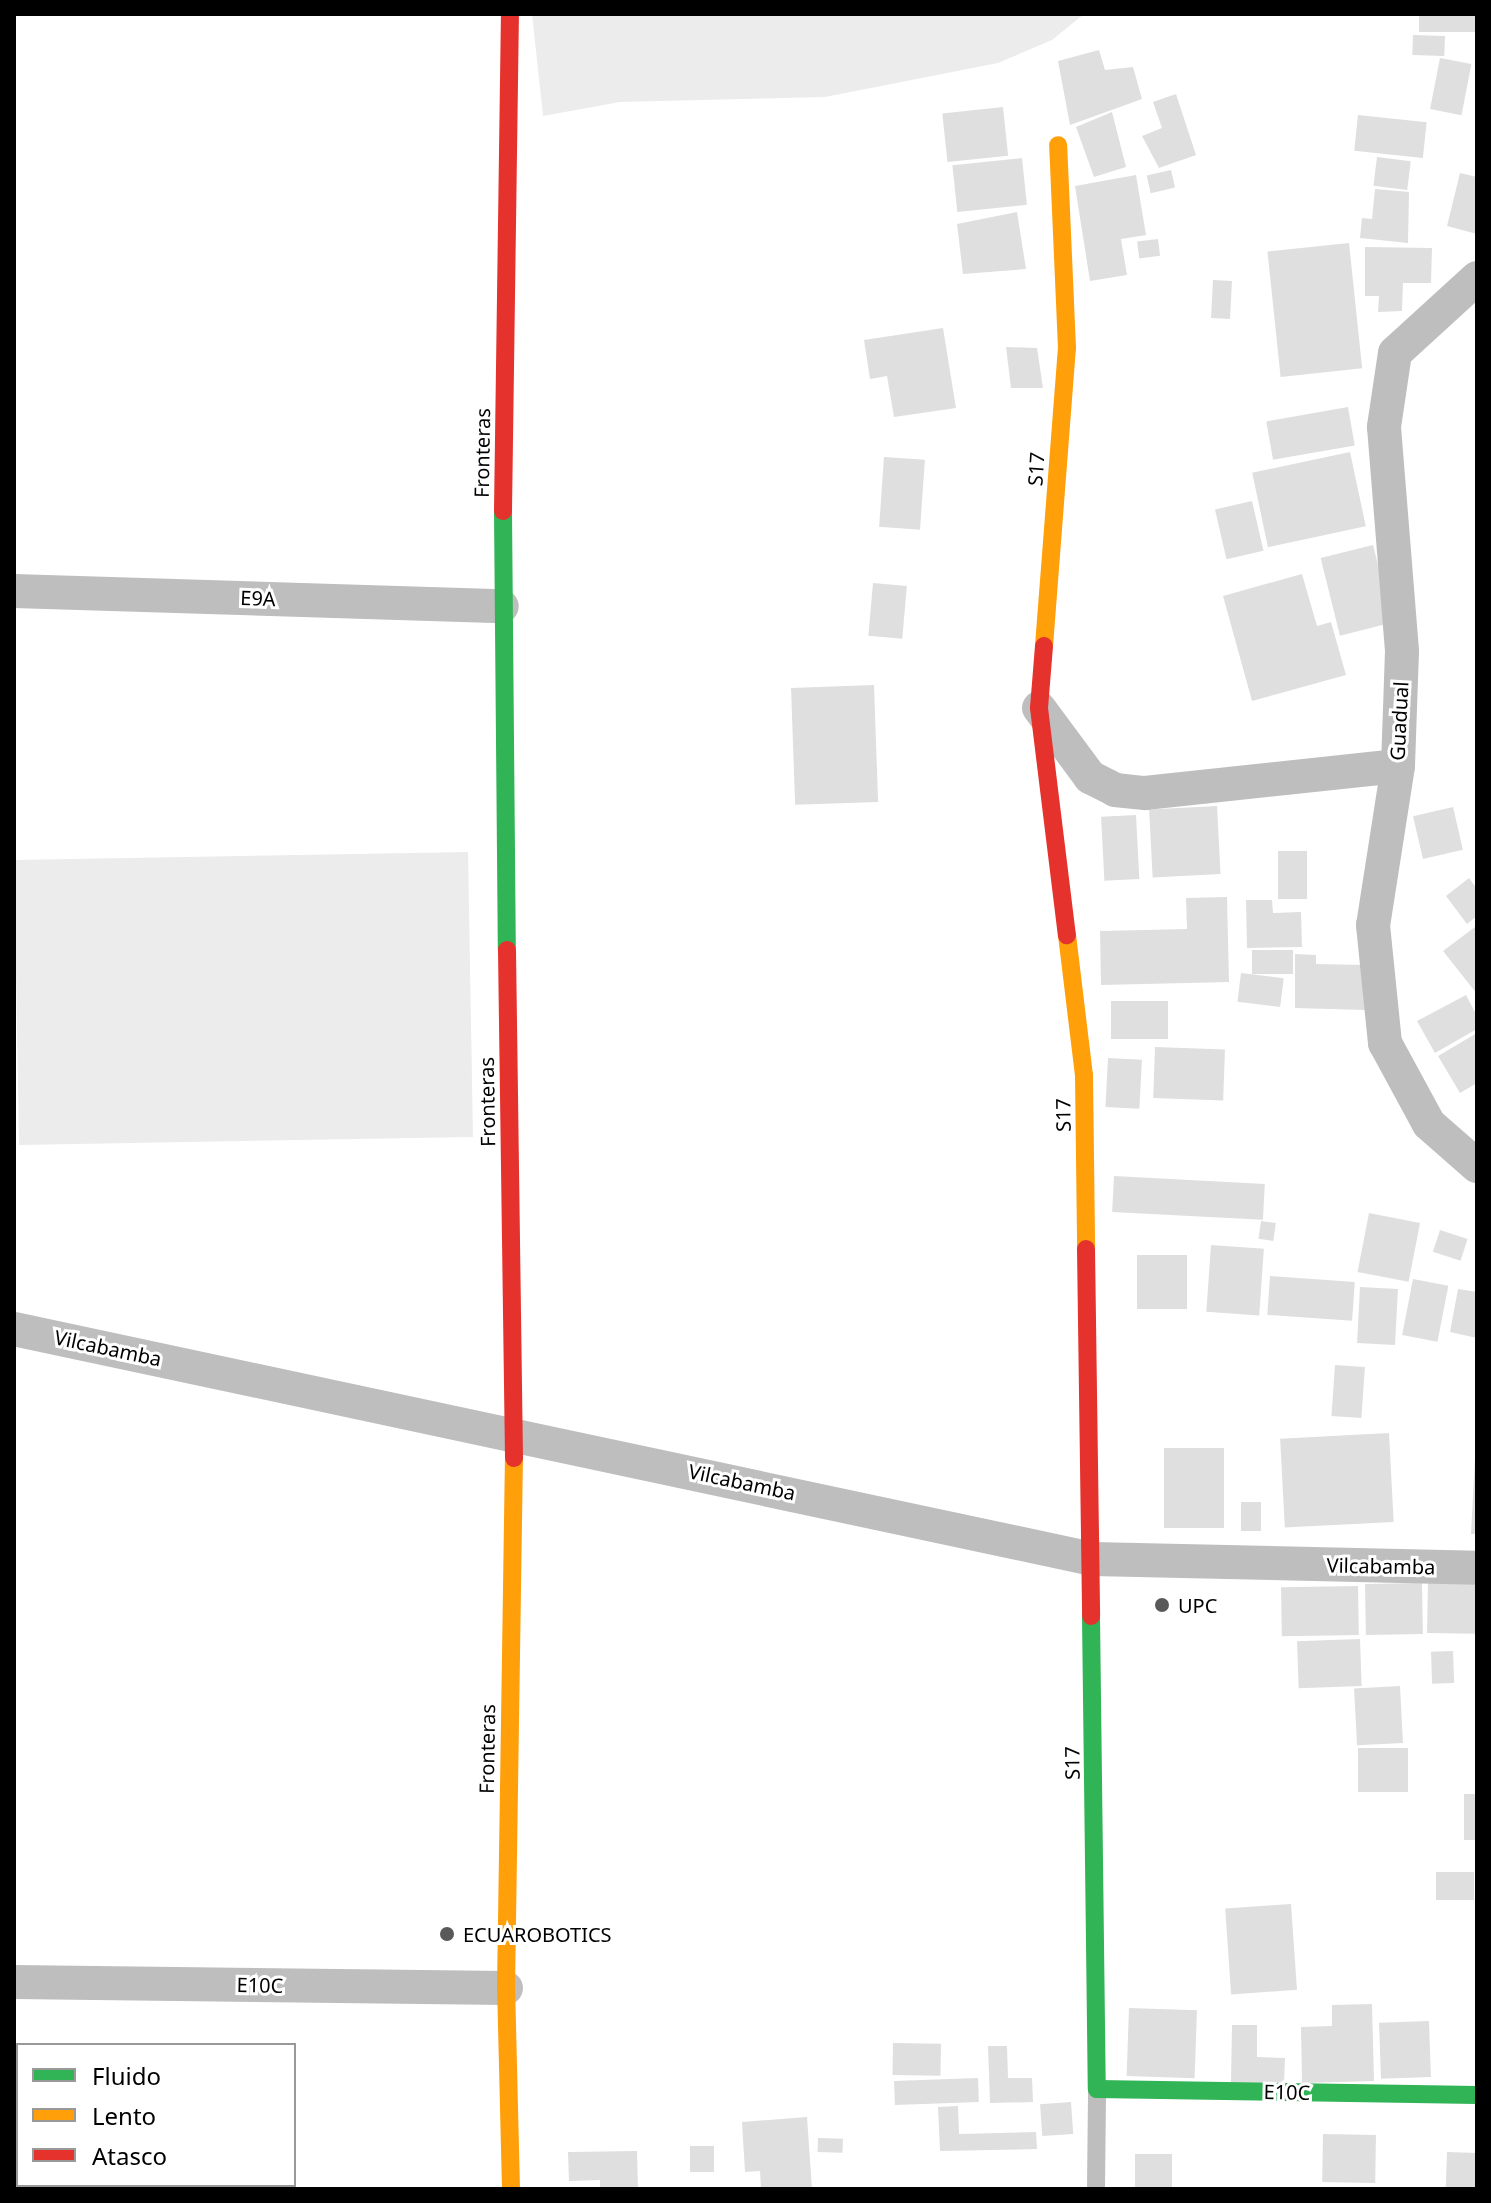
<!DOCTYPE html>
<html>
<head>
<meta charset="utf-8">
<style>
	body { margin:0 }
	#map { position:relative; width:1491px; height:2203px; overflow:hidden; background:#fff; font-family:"Noto Sans",sans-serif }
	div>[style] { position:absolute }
	.green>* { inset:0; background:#ececec; transform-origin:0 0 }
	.building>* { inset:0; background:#dfdfdf; transform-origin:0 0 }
	.lane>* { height:18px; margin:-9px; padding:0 9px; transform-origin:9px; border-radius:9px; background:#bebebe }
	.street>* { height:34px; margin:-17px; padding:0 17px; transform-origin:17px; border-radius:17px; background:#bebebe }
	.fast>* { height:18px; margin:-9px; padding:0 9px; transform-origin:9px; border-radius:9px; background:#30b455 }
	.slow>* { height:18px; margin:-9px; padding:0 9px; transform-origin:9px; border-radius:9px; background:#ff9f0a }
	.jam>* { height:18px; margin:-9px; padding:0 9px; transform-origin:9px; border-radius:9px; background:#e5322d }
	.dots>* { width:22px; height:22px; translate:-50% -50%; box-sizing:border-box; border:4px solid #fff; border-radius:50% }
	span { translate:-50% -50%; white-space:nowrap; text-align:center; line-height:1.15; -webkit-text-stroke:6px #fff; paint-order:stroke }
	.street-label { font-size:20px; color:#000 }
	.poi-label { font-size:20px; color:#000 }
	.left { translate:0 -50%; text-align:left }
	.frame { position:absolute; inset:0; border:16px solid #000; pointer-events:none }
	.legend { position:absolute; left:16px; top:2043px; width:280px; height:144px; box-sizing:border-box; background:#fff; border:2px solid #999; margin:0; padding:10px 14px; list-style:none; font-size:24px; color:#000 }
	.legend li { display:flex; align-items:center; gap:16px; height:40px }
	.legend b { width:40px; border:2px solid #999 }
</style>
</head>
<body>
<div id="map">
	<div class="green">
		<div style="clip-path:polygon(532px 14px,1084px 14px,1052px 40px,998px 63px,825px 97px,620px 102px,543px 116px)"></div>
		<div style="left:468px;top:852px;width:285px;height:454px;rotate:89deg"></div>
	</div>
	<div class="building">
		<div style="left:1419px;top:14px;width:58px;height:18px"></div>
		<div style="left:1413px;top:35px;width:32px;height:20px;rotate:2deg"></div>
		<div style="clip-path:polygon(1099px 50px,1105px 70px,1133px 67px,1142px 99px,1070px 125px,1058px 61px)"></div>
		<div style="left:1440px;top:58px;width:32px;height:52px;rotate:11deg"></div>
		<div style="clip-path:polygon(1176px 94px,1196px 155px,1159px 168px,1142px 136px,1162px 128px,1153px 102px)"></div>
		<div style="left:1003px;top:107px;width:49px;height:61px;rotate:84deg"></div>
		<div style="clip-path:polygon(1112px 112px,1126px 167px,1094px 177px,1076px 127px)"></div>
		<div style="left:1358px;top:115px;width:69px;height:36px;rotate:6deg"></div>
		<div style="left:1377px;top:157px;width:34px;height:29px;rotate:7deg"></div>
		<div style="left:1022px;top:158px;width:47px;height:70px;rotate:84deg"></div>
		<div style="left:1171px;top:170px;width:18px;height:25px;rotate:77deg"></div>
		<div style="clip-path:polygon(1460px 173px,1477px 177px,1477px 234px,1447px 226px)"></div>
		<div style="clip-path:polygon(1136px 175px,1146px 235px,1121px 239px,1127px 275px,1090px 281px,1075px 186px)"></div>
		<div style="clip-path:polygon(1375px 189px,1409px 192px,1408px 243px,1360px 238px,1362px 218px,1372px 219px)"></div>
		<div style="clip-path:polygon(1017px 212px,1026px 269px,963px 274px,957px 224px)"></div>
		<div style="left:1158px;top:239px;width:17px;height:21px;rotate:83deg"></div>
		<div style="left:1349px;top:243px;width:126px;height:82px;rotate:84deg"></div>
		<div style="clip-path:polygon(1365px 247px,1432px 248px,1431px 283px,1403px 283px,1402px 311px,1378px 312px,1379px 296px,1365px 296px)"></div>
		<div style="left:1213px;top:280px;width:19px;height:38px;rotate:3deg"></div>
		<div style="clip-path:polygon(943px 328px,956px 408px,894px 417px,887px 376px,870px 379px,864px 340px)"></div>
		<div style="clip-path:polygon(1006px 347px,1037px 348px,1043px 388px,1011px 388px)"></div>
		<div style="left:1348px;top:407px;width:39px;height:83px;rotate:80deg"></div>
		<div style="left:1350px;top:452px;width:76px;height:100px;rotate:78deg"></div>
		<div style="left:884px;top:457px;width:41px;height:70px;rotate:4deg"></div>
		<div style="left:1252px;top:501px;width:51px;height:38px;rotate:77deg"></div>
		<div style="left:1373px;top:545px;width:80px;height:54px;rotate:76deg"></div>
		<div style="clip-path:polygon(1302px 574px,1317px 626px,1331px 622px,1346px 675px,1252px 701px,1223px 596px)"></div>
		<div style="left:873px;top:583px;width:34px;height:53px;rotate:5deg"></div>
		<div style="left:874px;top:685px;width:117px;height:83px;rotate:88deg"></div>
		<div style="left:1217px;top:806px;width:68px;height:68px;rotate:87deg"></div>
		<div style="left:1453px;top:807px;width:44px;height:41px;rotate:77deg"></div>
		<div style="left:1136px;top:815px;width:64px;height:35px;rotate:87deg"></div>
		<div style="left:1278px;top:851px;width:29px;height:48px"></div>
		<div style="clip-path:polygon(1469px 878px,1477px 889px,1477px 916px,1467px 924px,1446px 896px)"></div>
		<div style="clip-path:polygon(1227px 897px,1229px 982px,1101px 985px,1100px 931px,1187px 929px,1186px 898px)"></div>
		<div style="clip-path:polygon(1246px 900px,1272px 900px,1273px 913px,1301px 912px,1302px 947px,1247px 948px)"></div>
		<div style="clip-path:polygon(1475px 927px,1477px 930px,1477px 994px,1443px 951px)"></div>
		<div style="left:1252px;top:950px;width:41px;height:24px"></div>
		<div style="clip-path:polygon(1295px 954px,1316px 955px,1316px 964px,1366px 965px,1366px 1010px,1295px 1008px)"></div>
		<div style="left:1241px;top:973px;width:43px;height:29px;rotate:7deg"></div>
		<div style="clip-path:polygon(1466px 995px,1477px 1016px,1477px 1029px,1435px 1053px,1417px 1021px)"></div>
		<div style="left:1111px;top:1001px;width:57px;height:38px"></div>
		<div style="clip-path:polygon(1477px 1033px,1477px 1083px,1460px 1093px,1438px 1056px)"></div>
		<div style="left:1155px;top:1047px;width:70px;height:51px;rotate:2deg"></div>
		<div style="left:1108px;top:1058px;width:34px;height:49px;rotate:3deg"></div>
		<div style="left:1114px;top:1176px;width:151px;height:36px;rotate:3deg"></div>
		<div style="left:1369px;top:1213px;width:52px;height:60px;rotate:11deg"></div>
		<div style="left:1261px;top:1221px;width:15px;height:18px;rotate:8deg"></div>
		<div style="left:1440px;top:1230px;width:29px;height:23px;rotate:18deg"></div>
		<div style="left:1211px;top:1245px;width:53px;height:67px;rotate:4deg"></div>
		<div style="left:1137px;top:1255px;width:50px;height:54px"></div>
		<div style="left:1270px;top:1276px;width:85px;height:39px;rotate:4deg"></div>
		<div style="left:1413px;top:1279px;width:36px;height:57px;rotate:11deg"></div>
		<div style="left:1360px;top:1287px;width:38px;height:56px;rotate:3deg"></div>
		<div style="clip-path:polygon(1458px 1289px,1477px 1292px,1477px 1338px,1450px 1332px)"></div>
		<div style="left:1335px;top:1365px;width:30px;height:51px;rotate:4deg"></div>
		<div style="left:1389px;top:1433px;width:89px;height:109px;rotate:87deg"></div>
		<div style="left:1164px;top:1448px;width:60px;height:80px"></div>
		<div style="clip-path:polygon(1475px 1458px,1477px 1458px,1477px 1534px,1471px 1534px)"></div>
		<div style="left:1241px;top:1502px;width:20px;height:29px"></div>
		<div style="left:1428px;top:1580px;width:49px;height:53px;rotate:1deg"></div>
		<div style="left:1422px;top:1583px;width:51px;height:57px;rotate:89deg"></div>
		<div style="left:1358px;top:1586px;width:49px;height:77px;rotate:89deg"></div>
		<div style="left:1360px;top:1639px;width:47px;height:63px;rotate:88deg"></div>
		<div style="left:1453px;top:1651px;width:32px;height:22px;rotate:88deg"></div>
		<div style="left:1400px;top:1686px;width:57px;height:46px;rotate:87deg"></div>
		<div style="left:1358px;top:1748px;width:50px;height:44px"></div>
		<div style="left:1464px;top:1794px;width:13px;height:46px"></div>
		<div style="left:1436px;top:1872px;width:38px;height:28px"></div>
		<div style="left:1291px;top:1904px;width:86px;height:66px;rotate:86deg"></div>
		<div style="clip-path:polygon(1372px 2004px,1374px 2081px,1302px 2083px,1301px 2027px,1332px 2026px,1332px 2005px)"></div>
		<div style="left:1129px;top:2008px;width:68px;height:68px;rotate:2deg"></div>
		<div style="left:1429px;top:2021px;width:56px;height:50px;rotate:88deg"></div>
		<div style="clip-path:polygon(1232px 2025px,1257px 2025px,1257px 2057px,1285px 2058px,1284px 2084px,1231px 2083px)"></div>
		<div style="left:893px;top:2043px;width:48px;height:32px;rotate:1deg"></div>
		<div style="clip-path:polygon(988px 2046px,1007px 2046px,1008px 2078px,1032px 2078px,1033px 2102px,990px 2103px)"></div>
		<div style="left:978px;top:2078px;width:24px;height:84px;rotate:88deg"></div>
		<div style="left:1071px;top:2102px;width:32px;height:31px;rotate:86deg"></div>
		<div style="clip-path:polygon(958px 2106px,959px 2134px,1036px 2132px,1037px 2149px,940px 2151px,938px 2107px)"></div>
		<div style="clip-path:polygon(807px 2117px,812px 2189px,761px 2189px,760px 2171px,745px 2172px,742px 2122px)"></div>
		<div style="left:1323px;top:2134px;width:53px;height:48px;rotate:1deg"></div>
		<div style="left:818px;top:2138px;width:25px;height:14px;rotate:2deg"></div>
		<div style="left:690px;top:2146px;width:24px;height:26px"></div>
		<div style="clip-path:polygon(637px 2151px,638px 2189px,600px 2189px,600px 2180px,569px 2181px,568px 2152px)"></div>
		<div style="left:1447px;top:2152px;width:30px;height:37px;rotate:2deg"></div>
		<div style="left:1135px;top:2154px;width:37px;height:35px"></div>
	</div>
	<div class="lane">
		<div style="left:1096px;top:2189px;width:100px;rotate:-89.4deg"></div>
	</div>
	<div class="street">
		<div style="left:1477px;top:278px;width:111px;rotate:137.6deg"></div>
		<div style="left:1395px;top:353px;width:75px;rotate:98.5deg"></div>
		<div style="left:1384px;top:427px;width:225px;rotate:85.4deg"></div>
		<div style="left:1402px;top:651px;width:115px;rotate:92deg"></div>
		<div style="left:1398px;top:766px;width:161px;rotate:98.9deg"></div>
		<div style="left:1373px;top:925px;width:119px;rotate:84.2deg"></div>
		<div style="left:1385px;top:1043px;width:92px;rotate:61.5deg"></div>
		<div style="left:1429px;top:1124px;width:64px;rotate:41.2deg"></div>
		<div style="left:14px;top:591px;width:488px;rotate:1.8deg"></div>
		<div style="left:1039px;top:708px;width:86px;rotate:53.5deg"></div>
		<div style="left:1090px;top:777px;width:28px;rotate:27deg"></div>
		<div style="left:1115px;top:790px;width:30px;rotate:6deg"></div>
		<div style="left:1145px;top:793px;width:254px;rotate:-6.1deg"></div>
		<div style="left:14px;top:1329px;width:1102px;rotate:12.04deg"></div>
		<div style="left:1092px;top:1559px;width:385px;rotate:1.3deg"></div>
		<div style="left:14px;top:1982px;width:492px;rotate:0.7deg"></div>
	</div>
	<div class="fast">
		<div style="left:503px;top:511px;width:439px;rotate:89.5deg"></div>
		<div style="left:1091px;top:1616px;width:473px;rotate:89.3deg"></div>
		<div style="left:1097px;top:2089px;width:380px;rotate:0.9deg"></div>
	</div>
	<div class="slow">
		<div style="left:1044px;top:646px;width:299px;rotate:-85.6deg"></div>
		<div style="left:1067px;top:348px;width:203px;rotate:-92.5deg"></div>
		<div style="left:1067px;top:935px;width:141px;rotate:83.1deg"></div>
		<div style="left:1084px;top:1075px;width:174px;rotate:89.3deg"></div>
		<div style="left:511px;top:2189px;width:201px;rotate:-91.4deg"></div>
		<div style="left:506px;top:1988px;width:530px;rotate:-89.14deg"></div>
	</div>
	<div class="jam">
		<div style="left:503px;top:511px;width:497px;rotate:-89.2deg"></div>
		<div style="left:1044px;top:646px;width:62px;rotate:94.6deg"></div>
		<div style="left:1039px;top:708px;width:229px;rotate:83deg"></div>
		<div style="left:507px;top:950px;width:508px;rotate:89.21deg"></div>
		<div style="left:1086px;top:1249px;width:367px;rotate:89.2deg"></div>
	</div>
	<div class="dots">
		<div style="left:1162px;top:1605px;background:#595959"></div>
		<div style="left:447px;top:1934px;background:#595959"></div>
	</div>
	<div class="street-label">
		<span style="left:482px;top:453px;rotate:-89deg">Fronteras</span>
		<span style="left:1036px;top:469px;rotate:-86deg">S17</span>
		<span style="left:258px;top:598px;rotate:2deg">E9A</span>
		<span style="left:1399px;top:721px;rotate:-87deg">Guadual</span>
		<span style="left:487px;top:1102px;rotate:-91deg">Fronteras</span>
		<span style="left:1063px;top:1115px;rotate:-91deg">S17</span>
		<span style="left:108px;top:1348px;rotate:12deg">Vilcabamba</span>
		<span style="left:742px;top:1482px;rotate:12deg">Vilcabamba</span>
		<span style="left:1381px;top:1566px;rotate:1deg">Vilcabamba</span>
		<span style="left:487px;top:1749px;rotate:-89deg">Fronteras</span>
		<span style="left:1072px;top:1763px;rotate:-91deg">S17</span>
		<span style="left:260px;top:1985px;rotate:1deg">E10C</span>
		<span style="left:1287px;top:2092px;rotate:1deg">E10C</span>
	</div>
	<div class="poi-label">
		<span class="left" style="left:1178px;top:1605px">UPC</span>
		<span class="left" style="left:463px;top:1934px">ECUAROBOTICS</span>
	</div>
	<div class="frame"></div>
	<ul class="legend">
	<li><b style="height:10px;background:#30b455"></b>Fluido</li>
	<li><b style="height:10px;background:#ff9f0a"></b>Lento</li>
	<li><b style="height:10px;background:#e5322d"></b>Atasco</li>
	</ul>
</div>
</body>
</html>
